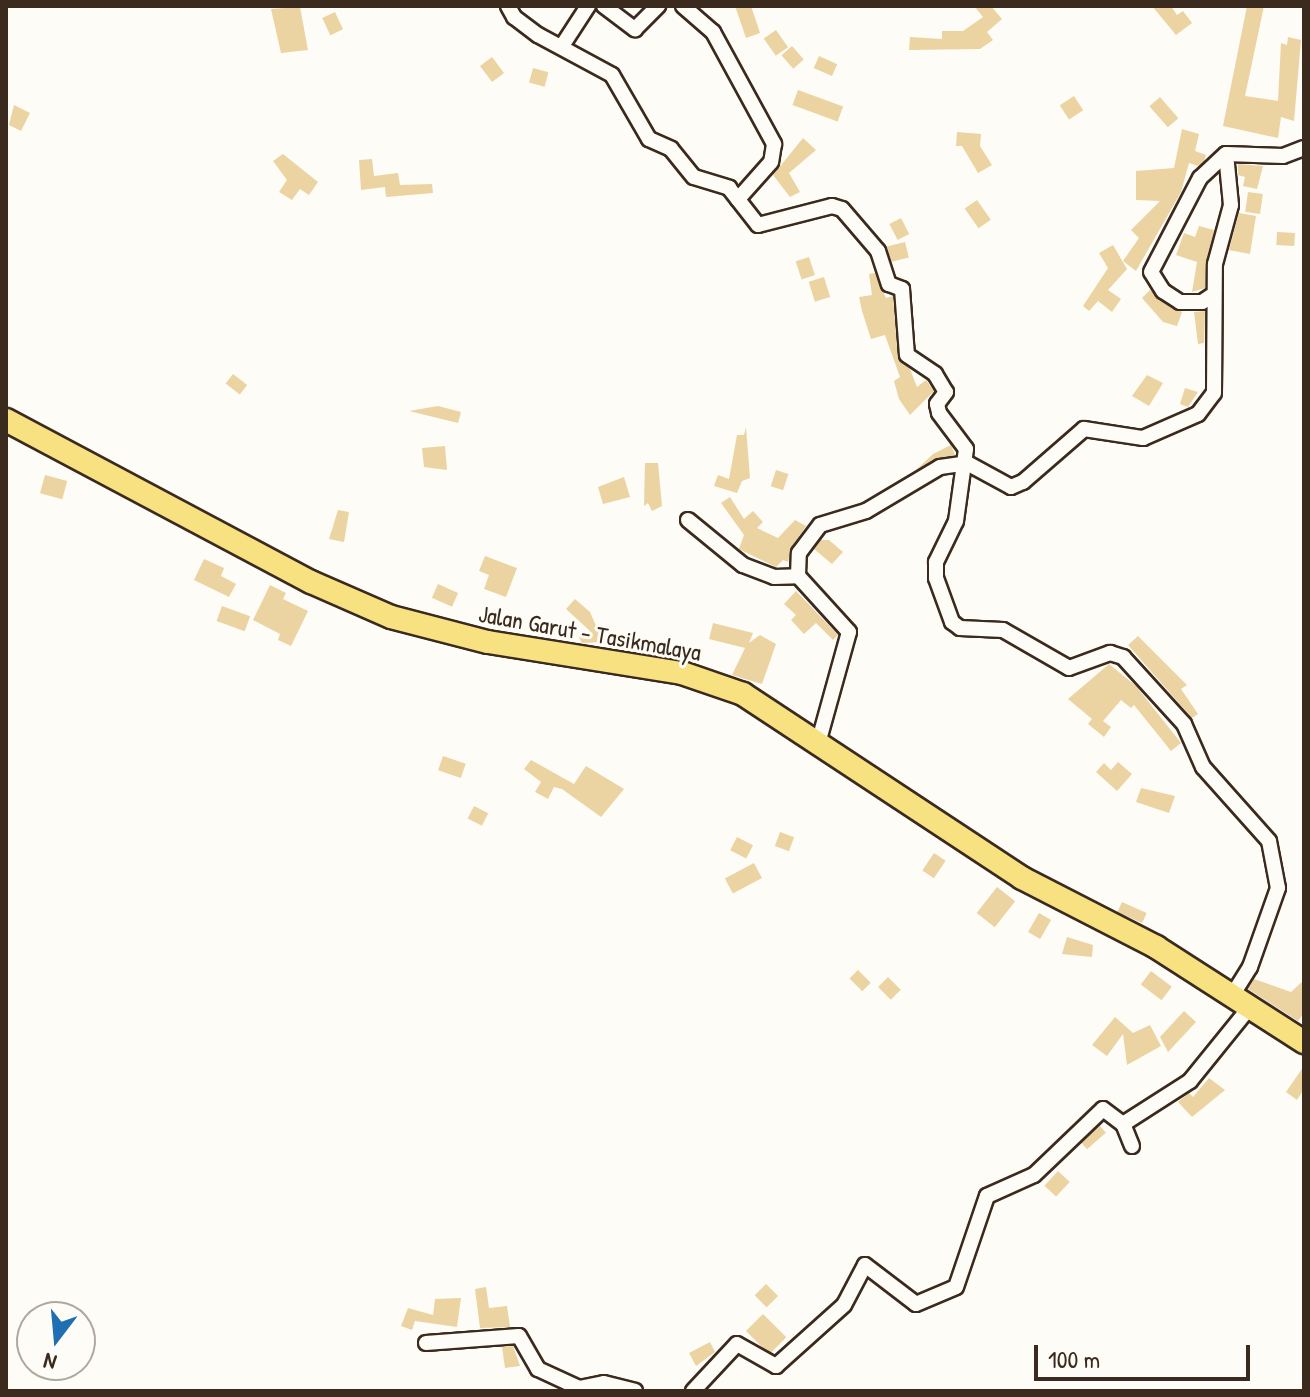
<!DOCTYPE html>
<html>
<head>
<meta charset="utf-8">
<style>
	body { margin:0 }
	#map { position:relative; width:1310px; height:1397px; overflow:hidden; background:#fdfcf7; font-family:"Patrick Hand",sans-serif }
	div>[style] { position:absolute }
	.building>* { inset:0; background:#ecd3a2; transform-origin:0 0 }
	.roads { filter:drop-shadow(2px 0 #3b2a1e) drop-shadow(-2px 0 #3b2a1e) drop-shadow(0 2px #3b2a1e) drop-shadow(0 -2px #3b2a1e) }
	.street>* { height:14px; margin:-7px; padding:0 7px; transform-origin:7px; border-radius:7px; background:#fdfcf7 }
	.primary>* { height:22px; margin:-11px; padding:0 11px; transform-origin:11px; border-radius:11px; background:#f8e181 }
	span { translate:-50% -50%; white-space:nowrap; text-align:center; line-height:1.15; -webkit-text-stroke:6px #fdfcf7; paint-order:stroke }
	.street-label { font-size:24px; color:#3b2a1e }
	.frame { position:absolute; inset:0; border:8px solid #3b2a1e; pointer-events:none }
	.north { position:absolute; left:16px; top:1301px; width:80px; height:80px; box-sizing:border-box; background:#fdfcf7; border:2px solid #afa8a0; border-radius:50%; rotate:196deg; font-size:22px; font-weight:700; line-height:32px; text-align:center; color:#3b2a1e }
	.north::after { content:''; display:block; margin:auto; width:28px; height:36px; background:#1f6fb2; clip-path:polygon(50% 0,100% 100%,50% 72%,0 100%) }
	.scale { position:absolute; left:1034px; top:1345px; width:216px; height:36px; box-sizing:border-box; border:4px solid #3b2a1e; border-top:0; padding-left:10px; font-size:24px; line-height:28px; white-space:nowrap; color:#3b2a1e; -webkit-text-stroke:6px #fdfcf7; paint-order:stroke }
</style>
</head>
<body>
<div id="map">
	<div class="building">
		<div style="clip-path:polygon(735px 6px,751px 6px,760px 33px,746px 38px)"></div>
		<div style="clip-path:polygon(974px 6px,991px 6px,1002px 19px,987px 32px,993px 40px,980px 49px,909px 50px,910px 37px,942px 39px,942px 31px,963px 31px,983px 17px)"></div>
		<div style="clip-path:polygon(1152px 6px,1171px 6px,1177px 15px,1183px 11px,1192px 23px,1176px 35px)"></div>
		<div style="clip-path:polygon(1247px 6px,1264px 6px,1245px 96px,1278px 101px,1281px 43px,1287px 45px,1288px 37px,1301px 40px,1294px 121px,1281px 117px,1278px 138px,1223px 126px)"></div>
		<div style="clip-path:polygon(300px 7px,308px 50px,281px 53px,271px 9px)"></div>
		<div style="left:335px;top:12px;width:19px;height:14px;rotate:65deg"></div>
		<div style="left:776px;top:30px;width:21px;height:15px;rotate:55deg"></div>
		<div style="left:792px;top:46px;width:18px;height:14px;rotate:49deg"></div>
		<div style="left:819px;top:56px;width:20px;height:13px;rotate:24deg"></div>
		<div style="left:492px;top:57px;width:20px;height:15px;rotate:53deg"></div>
		<div style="left:533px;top:68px;width:16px;height:15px;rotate:15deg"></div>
		<div style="left:798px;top:90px;width:48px;height:16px;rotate:20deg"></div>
		<div style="left:1074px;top:96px;width:17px;height:17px;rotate:57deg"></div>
		<div style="left:1160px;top:97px;width:28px;height:14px;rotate:49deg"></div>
		<div style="clip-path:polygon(14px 105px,30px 113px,21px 131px,9px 125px)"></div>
		<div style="clip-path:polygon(1182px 129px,1199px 134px,1195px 151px,1206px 155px,1204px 161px,1198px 166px,1189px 163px,1181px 192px,1136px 271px,1123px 261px,1139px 238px,1131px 230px,1160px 201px,1136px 200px,1136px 171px,1174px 168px)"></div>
		<div style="clip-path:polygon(957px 132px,981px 134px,980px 146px,992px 165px,978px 173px,962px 146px,956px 146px)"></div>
		<div style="clip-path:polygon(803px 138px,816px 150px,789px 173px,800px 192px,790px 197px,773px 175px)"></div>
		<div style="clip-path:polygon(283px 154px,318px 182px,309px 195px,300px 189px,292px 200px,279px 192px,287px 180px,273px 161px)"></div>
		<div style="clip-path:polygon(372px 159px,374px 176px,398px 173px,400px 185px,432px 184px,433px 193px,386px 197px,385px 187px,361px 190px,359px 160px)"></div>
		<div style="clip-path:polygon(1238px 164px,1263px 166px,1257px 189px,1243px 186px,1245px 177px,1238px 175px)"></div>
		<div style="left:1248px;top:192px;width:15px;height:20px;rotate:8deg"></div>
		<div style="left:977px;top:200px;width:24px;height:15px;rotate:55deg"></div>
		<div style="clip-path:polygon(1239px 213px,1256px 216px,1250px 254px,1229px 250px)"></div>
		<div style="left:901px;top:218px;width:18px;height:13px;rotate:63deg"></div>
		<div style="clip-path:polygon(1199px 226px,1214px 230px,1205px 288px,1192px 292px,1197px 262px,1176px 255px,1184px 233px,1195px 237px)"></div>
		<div style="left:1277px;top:232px;width:18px;height:13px;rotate:3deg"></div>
		<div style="left:905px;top:242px;width:16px;height:19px;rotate:76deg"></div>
		<div style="clip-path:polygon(1113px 245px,1127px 269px,1108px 290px,1121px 299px,1112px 312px,1098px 301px,1089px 311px,1083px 306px,1108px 268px,1099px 253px)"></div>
		<div style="left:809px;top:257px;width:19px;height:14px;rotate:72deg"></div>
		<div style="clip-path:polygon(875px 273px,886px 298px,893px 296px,898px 359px,910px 369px,917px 387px,926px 380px,934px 391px,910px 415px,899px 399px,894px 381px,900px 377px,885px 335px,871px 339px,862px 311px,859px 297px,872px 295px,869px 274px)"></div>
		<div style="left:824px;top:277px;width:21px;height:16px;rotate:73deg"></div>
		<div style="clip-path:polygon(1150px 290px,1182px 312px,1177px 326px,1163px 322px,1142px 298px)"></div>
		<div style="clip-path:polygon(1205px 311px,1204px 343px,1198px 344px,1194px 312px)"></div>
		<div style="left:233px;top:374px;width:18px;height:12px;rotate:38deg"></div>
		<div style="clip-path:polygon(1147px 375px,1163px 383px,1149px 406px,1132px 396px)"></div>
		<div style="clip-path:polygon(1185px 388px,1198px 392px,1188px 407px,1180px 404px)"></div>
		<div style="clip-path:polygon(438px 406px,461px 412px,458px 423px,409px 411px)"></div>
		<div style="clip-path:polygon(746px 427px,750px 478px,742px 481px,737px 493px,714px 486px,718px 475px,729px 479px,737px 435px,744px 435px)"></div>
		<div style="clip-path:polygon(951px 445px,955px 455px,916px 470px,933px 454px)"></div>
		<div style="clip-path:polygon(445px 446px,447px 470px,424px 467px,422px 448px)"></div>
		<div style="clip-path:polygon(645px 463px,658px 463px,662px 506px,652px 511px,648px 503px,644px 506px)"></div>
		<div style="left:776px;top:470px;width:13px;height:17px;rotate:18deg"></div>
		<div style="left:45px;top:475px;width:23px;height:19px;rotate:15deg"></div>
		<div style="clip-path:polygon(624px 477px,630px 497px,603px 504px,598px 487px)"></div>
		<div style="clip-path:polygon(730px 497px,744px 519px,753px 511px,763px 522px,757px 528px,778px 538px,795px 520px,806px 526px,791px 548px,788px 562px,783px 560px,776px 567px,739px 549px,744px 535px,721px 503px)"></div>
		<div style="clip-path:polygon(338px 510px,349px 512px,344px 542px,329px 539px)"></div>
		<div style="clip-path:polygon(821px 540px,829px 540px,843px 552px,832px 564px,814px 549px)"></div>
		<div style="clip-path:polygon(485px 556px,517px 568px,506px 597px,484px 589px,489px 575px,479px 571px)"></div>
		<div style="clip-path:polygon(204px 559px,224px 568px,221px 576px,236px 584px,229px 597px,194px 580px)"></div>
		<div style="left:438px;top:584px;width:22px;height:15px;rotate:24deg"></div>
		<div style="clip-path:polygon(270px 585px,286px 593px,283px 599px,308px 611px,291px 646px,278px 640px,280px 634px,253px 620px)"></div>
		<div style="clip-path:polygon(796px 591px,838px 635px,833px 640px,816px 623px,804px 634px,791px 620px,796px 615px,784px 604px)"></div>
		<div style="clip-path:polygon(575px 599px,590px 612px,603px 642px,582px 643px,579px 637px,590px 631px,566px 609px)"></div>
		<div style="left:222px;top:606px;width:30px;height:16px;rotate:20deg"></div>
		<div style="clip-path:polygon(713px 623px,753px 633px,749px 643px,760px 635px,776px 644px,762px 684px,732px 675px,745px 648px,709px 639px)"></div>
		<div style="clip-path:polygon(1138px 636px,1187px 685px,1181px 689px,1198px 714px,1192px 718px,1128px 645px)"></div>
		<div style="clip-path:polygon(1109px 664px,1136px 686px,1181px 743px,1171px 751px,1134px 705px,1131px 708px,1121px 700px,1103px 721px,1111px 727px,1104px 737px,1088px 724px,1092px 719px,1068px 699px)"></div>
		<div style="left:443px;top:756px;width:24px;height:15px;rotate:19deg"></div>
		<div style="clip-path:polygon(531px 760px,574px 784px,586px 766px,624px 789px,601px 817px,562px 789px,554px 787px,548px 799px,535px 792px,541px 782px,524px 769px)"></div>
		<div style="clip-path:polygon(1118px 762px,1132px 774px,1117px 791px,1096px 772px,1104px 763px,1111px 770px)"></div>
		<div style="clip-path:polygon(1141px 788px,1175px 796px,1169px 813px,1136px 802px)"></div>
		<div style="left:474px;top:806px;width:16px;height:14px;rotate:27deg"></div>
		<div style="left:780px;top:832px;width:15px;height:15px;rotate:20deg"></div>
		<div style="left:737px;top:837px;width:18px;height:15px;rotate:27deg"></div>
		<div style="left:934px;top:853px;width:14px;height:21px;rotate:34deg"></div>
		<div style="left:754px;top:863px;width:17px;height:33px;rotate:62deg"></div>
		<div style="left:997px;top:887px;width:23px;height:33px;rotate:38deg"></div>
		<div style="left:1122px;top:902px;width:27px;height:11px;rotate:24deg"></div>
		<div style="left:1039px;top:913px;width:14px;height:22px;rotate:30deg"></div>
		<div style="clip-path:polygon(1067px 937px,1093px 945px,1092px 957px,1062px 954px)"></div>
		<div style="left:858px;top:970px;width:18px;height:12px;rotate:45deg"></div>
		<div style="left:1151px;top:971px;width:26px;height:17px;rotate:37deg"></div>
		<div style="left:888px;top:977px;width:18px;height:14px;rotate:45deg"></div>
		<div style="clip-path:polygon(1254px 979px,1291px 992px,1304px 980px,1304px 1013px,1298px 1021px,1248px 989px)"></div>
		<div style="clip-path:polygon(1184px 1011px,1196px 1022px,1168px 1052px,1160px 1037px)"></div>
		<div style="clip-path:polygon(1115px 1017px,1133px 1033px,1150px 1025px,1161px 1046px,1127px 1065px,1123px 1034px,1107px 1056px,1092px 1045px)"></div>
		<div style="clip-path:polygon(1304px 1066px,1304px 1089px,1297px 1100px,1286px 1092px)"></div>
		<div style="clip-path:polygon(1209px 1078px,1225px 1090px,1192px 1117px,1178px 1102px,1189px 1093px,1193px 1097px)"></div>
		<div style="left:1100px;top:1126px;width:9px;height:25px;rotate:49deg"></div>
		<div style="left:1058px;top:1171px;width:16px;height:20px;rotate:43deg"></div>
		<div style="left:766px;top:1284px;width:17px;height:16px;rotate:45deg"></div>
		<div style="clip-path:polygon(486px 1287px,489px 1308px,507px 1306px,510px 1327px,480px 1328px,475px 1289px)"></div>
		<div style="clip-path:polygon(461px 1298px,457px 1327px,415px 1321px,412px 1330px,401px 1326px,408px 1308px,433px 1315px,435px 1299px)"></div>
		<div style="left:763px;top:1314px;width:33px;height:24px;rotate:45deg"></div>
		<div style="clip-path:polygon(710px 1342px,715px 1352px,696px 1366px,689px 1353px)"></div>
		<div style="clip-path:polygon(513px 1346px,520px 1366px,505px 1368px,502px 1347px)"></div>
	</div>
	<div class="roads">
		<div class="street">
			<div style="left:508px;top:6px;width:13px;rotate:61deg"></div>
			<div style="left:514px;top:17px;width:30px;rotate:37deg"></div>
			<div style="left:538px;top:35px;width:84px;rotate:28.4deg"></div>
			<div style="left:612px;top:75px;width:74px;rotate:60deg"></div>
			<div style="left:649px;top:139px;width:24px;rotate:24deg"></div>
			<div style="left:671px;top:149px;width:36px;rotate:51deg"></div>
			<div style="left:694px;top:177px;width:37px;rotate:17deg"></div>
			<div style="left:729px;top:188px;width:47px;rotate:51.9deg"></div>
			<div style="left:758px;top:225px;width:76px;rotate:-14.4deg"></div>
			<div style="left:832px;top:206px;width:10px;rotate:17deg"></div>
			<div style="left:842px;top:209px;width:55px;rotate:49.4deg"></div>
			<div style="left:878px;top:251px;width:35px;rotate:72deg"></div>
			<div style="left:889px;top:284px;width:14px;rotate:21deg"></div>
			<div style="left:902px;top:289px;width:66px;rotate:85.7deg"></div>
			<div style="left:907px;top:355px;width:34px;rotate:34deg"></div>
			<div style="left:935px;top:374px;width:21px;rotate:59deg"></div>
			<div style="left:946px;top:392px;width:15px;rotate:127deg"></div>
			<div style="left:937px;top:404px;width:9px;rotate:77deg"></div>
			<div style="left:939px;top:413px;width:45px;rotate:53.1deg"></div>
			<div style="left:966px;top:449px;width:73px;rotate:97.9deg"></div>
			<div style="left:956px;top:521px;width:46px;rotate:116deg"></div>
			<div style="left:936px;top:562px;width:16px;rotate:90deg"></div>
			<div style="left:936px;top:578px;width:47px;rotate:70deg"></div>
			<div style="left:952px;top:622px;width:10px;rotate:37deg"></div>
			<div style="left:960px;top:628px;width:43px;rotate:2.7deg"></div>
			<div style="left:1003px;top:630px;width:76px;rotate:29.9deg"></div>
			<div style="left:1069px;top:668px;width:44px;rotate:-20.1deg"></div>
			<div style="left:1110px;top:653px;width:14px;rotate:17deg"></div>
			<div style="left:1123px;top:657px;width:91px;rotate:47.7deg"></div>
			<div style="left:1184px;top:724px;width:47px;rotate:66.2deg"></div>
			<div style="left:1203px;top:767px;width:99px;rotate:48.3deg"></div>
			<div style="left:1269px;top:841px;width:48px;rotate:79.2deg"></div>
			<div style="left:1278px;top:888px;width:84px;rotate:109.5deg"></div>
			<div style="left:1250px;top:967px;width:34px;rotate:122deg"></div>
			<div style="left:604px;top:6px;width:39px;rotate:37deg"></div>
			<div style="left:635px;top:29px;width:33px;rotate:-45deg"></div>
			<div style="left:683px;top:6px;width:40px;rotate:41deg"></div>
			<div style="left:713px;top:32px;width:128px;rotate:61.4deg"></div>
			<div style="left:774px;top:144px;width:18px;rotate:99deg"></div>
			<div style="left:771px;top:162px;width:50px;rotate:131.7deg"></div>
			<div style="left:562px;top:46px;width:48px;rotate:-57deg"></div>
			<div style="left:1214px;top:294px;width:14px;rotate:146deg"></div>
			<div style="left:1202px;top:302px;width:22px;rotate:180deg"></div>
			<div style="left:1180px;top:302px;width:20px;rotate:-147deg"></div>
			<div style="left:1163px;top:291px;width:22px;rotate:-122deg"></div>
			<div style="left:1151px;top:272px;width:106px;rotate:-62.5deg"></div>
			<div style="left:1200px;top:178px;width:35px;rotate:-43deg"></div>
			<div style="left:688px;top:520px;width:71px;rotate:39.3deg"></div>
			<div style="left:743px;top:565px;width:33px;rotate:21deg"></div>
			<div style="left:774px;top:577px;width:24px;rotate:-2deg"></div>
			<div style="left:819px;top:740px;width:112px;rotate:-74.5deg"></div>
			<div style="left:849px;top:632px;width:76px;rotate:-132.3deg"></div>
			<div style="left:798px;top:576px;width:23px;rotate:-88deg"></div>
			<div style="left:799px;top:553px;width:35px;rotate:-53deg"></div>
			<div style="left:820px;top:525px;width:48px;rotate:-16.9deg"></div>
			<div style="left:866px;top:511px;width:86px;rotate:-30.7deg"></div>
			<div style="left:940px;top:467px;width:27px;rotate:-8deg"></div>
			<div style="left:967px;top:463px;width:50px;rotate:28.6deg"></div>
			<div style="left:1011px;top:487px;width:13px;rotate:-23deg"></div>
			<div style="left:1023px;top:482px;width:81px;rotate:-41deg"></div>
			<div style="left:1084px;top:429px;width:60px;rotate:8.7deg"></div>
			<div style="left:1143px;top:438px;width:60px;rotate:-23.6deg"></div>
			<div style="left:1198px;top:414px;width:26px;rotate:-53deg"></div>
			<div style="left:1214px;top:393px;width:129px;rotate:-89.6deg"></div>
			<div style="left:1215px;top:264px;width:61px;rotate:-74.8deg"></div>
			<div style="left:1231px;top:205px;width:51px;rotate:-95.6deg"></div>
			<div style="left:1226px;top:154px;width:57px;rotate:2deg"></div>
			<div style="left:1283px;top:156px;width:22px;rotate:-21deg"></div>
			<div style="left:1132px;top:1146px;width:24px;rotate:-112deg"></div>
			<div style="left:1123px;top:1124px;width:80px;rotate:-32.7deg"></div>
			<div style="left:1190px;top:1081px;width:95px;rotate:-51deg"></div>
			<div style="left:426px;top:1343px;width:93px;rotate:-4.3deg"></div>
			<div style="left:519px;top:1336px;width:38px;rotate:60deg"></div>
			<div style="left:538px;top:1369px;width:45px;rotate:24.9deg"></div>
			<div style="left:579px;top:1388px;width:25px;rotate:-11deg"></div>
			<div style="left:604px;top:1383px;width:32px;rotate:14deg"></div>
			<div style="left:693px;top:1391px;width:64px;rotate:-46.9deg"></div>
			<div style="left:737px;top:1344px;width:45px;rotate:29.4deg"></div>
			<div style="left:776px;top:1366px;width:91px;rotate:-41.9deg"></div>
			<div style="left:844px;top:1305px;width:45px;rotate:-62.3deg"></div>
			<div style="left:865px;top:1265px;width:64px;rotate:37.4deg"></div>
			<div style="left:916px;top:1304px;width:43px;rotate:-23deg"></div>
			<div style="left:956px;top:1287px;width:96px;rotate:-71.2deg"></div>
			<div style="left:987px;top:1196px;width:51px;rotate:-24.1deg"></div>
			<div style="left:1034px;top:1175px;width:95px;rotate:-43.7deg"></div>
			<div style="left:1103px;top:1109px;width:25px;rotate:37deg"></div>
		</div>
		<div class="primary">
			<div style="left:6px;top:420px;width:345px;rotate:28deg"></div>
			<div style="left:311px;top:582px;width:87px;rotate:23.6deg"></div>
			<div style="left:391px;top:617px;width:100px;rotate:14.5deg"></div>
			<div style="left:488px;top:642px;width:196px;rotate:9.1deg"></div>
			<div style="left:682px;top:673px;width:65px;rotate:19deg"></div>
			<div style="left:743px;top:694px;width:334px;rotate:33.4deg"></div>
			<div style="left:1022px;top:878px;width:151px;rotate:27.2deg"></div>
			<div style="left:1156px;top:947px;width:176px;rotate:32.7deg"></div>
		</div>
	</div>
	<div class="street-label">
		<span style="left:590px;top:633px;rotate:10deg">Jalan Garut - Tasikmalaya</span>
	</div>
	<div class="frame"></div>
	<div class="north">N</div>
	<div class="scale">100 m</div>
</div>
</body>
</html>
